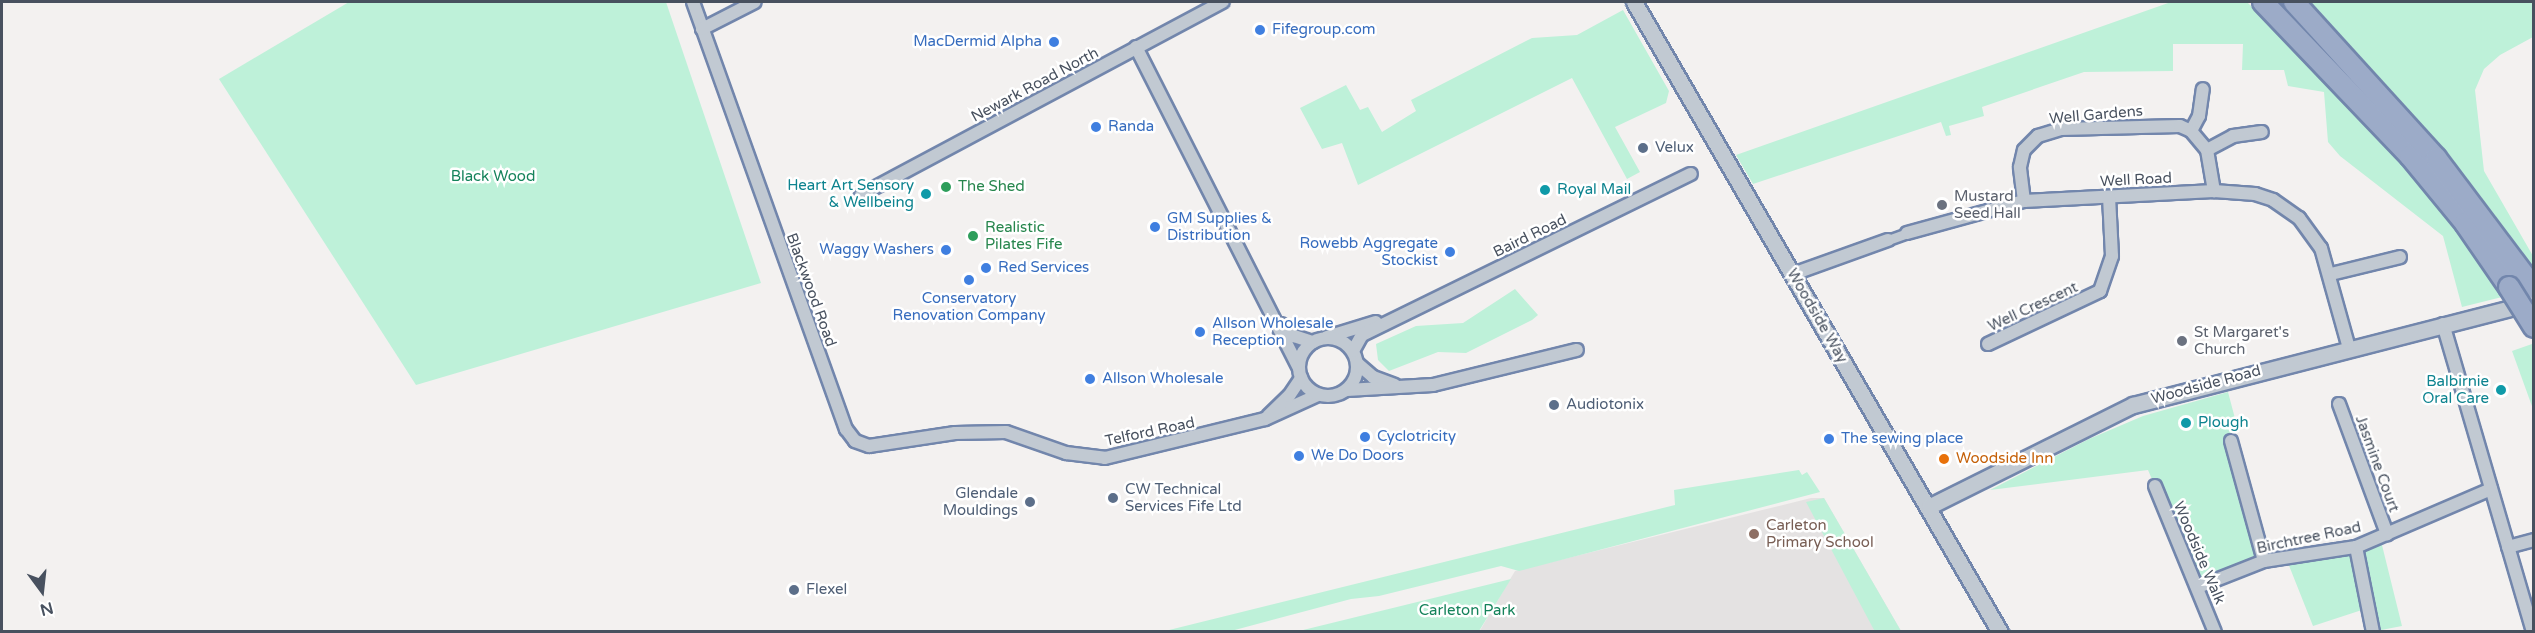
<!DOCTYPE html>
<html>
<head>
<meta charset="utf-8">
<style>
	body { margin:0 }
	#map { position:relative; width:2535px; height:633px; overflow:hidden; background:#f3f1f0; font-family:"Varela Round",sans-serif }
	div>[style] { position:absolute }
	.education>* { inset:0; background:#e4e2e2 }
	.green>* { inset:0; background:#bef1d9 }
	.roads { filter:drop-shadow(2px 0 #7286ac) drop-shadow(-2px 0 #7286ac) drop-shadow(0 2px #7286ac) drop-shadow(0 -2px #7286ac) }
	.pedestrian>* { height:9px; margin:-4.5px; padding:0 4.5px; transform-origin:4.5px; border-radius:4.5px; background:#c1c9d2 }
	.minor>* { height:12px; margin:-6px; padding:0 6px; transform-origin:6px; border-radius:6px; background:#c1c9d2 }
	.minor>.ring { margin:-6px; padding:0; box-sizing:content-box; background:none; border:12px solid #c1c9d2; border-radius:50% }
	.tertiary>* { height:15px; margin:-7.5px; padding:0 7.5px; transform-origin:7.5px; border-radius:7.5px; background:#c1c9d2 }
	.trunk>* { height:20px; margin:-10px; padding:0 10px; transform-origin:10px; border-radius:10px; background:#9cabc8 }
	.bridges { filter:drop-shadow(2px 0 #7286ac) drop-shadow(-2px 0 #7286ac) drop-shadow(0 2px #7286ac) drop-shadow(0 -2px #7286ac) }
	.trunk-bridge>* { height:20px; margin:-10px; padding:0 10px; transform-origin:10px; border-radius:10px; background:#9cabc8 }
	.dots>* { width:16px; height:16px; translate:-50% -50%; box-sizing:border-box; border:3px solid #fff; border-radius:50% }
	span { translate:-50% -50%; white-space:nowrap; text-align:center; line-height:1.15; -webkit-text-stroke:5px #fff; paint-order:stroke }
	.shop-label { font-size:15px; color:#366cbe }
	.left { translate:0 -50%; text-align:left }
	.right { translate:-100% -50%; text-align:right }
	.street-label { font-size:15px; color:#48515f }
	.service-label { font-size:15px; color:#4e5e75 }
	.park-label { font-size:15px; color:#15835b }
	.culture-label { font-size:15px; color:#0d838f }
	.leisure-label { font-size:15px; color:#27864d }
	.worship-label { font-size:15px; color:#5b616d }
	.food-label { font-size:15px; color:#c56008 }
	.education-label { font-size:15px; color:#785e54 }
	.frame { position:absolute; inset:0; border:3px solid #48515f; pointer-events:none }
	.north { position:absolute; left:12px; top:561px; width:60px; height:60px; -webkit-text-stroke:4px #fff; paint-order:stroke; rotate:165deg; font-size:16px; font-weight:700; line-height:24px; text-align:center; color:#48515f }
	.north::after { content:''; display:block; margin:auto; width:21px; height:27px; background:#48515f; clip-path:polygon(50% 0,100% 100%,50% 72%,0 100%) }
</style>
</head>
<body>
<div id="map">
	<div class="education">
		<div style="clip-path:polygon(1811px 498px,1824px 498px,1901px 631px,1479px 632px,1515px 571px)"></div>
	</div>
	<div class="green">
		<div style="clip-path:polygon(349px 2px,666px 2px,761px 283px,416px 385px,219px 79px)"></div>
		<div style="clip-path:polygon(2171px 2px,2247px 2px,2392px 147px,2436px 200px,2502px 297px,2462px 307px,2443px 236px,2340px 156px,2328px 142px,2324px 92px,2288px 86px,2284px 70px,2242px 70px,2243px 44px,2173px 44px,2173px 71px,2084px 72px,1982px 107px,1984px 116px,1949px 126px,1951px 135px,1946px 136px,1941px 122px,1753px 184px,1736px 155px)"></div>
		<div style="clip-path:polygon(2302px 2px,2533px 2px,2533px 37px,2500px 55px,2484px 69px,2475px 90px,2484px 171px,2533px 256px,2533px 276px,2476px 193px)"></div>
		<div style="clip-path:polygon(1623px 10px,1669px 91px,1666px 103px,1615px 127px,1640px 172px,1627px 179px,1572px 78px,1358px 185px,1342px 143px,1322px 149px,1300px 108px,1346px 85px,1360px 110px,1368px 107px,1382px 132px,1416px 111px,1411px 100px,1532px 38px,1577px 35px)"></div>
		<div style="clip-path:polygon(1515px 289px,1538px 315px,1532px 320px,1466px 353px,1438px 352px,1389px 371px,1378px 360px,1376px 344px,1416px 326px,1463px 323px)"></div>
		<div style="clip-path:polygon(2532px 344px,2534px 346px,2533px 409px,2512px 351px)"></div>
		<div style="clip-path:polygon(2228px 392px,2237px 426px,2231px 441px,2264px 561px,2198px 587px,2148px 470px,1990px 490px,2089px 439px,2143px 416px)"></div>
		<div style="clip-path:polygon(1799px 470px,1802px 475px,1807px 472px,1820px 492px,1519px 571px,1501px 566px,1379px 596px,1351px 599px,1231px 631px,1165px 631px,1675px 505px,1674px 490px)"></div>
		<div style="clip-path:polygon(1824px 498px,1901px 631px,1874px 630px,1806px 502px)"></div>
		<div style="clip-path:polygon(2380px 537px,2402px 626px,2376px 631px,2368px 608px,2313px 626px,2286px 558px)"></div>
		<div style="clip-path:polygon(1511px 579px,1479px 631px,1299px 631px)"></div>
	</div>
	<div class="roads">
		<div class="pedestrian">
			<div style="left:1888px;top:240px;width:20px;rotate:-20deg"></div>
		</div>
		<div class="minor">
			<div style="left:693px;top:2px;width:454px;rotate:70.3deg"></div>
			<div style="left:846px;top:429px;width:15px;rotate:53deg"></div>
			<div style="left:855px;top:441px;width:15px;rotate:20deg"></div>
			<div style="left:869px;top:446px;width:87px;rotate:-8.6deg"></div>
			<div style="left:955px;top:433px;width:51px;rotate:-1.1deg"></div>
			<div style="left:1006px;top:432px;width:64px;rotate:19.3deg"></div>
			<div style="left:1066px;top:453px;width:39px;rotate:7deg"></div>
			<div style="left:1105px;top:458px;width:165px;rotate:-13.7deg"></div>
			<div style="left:1265px;top:419px;width:58px;rotate:-24.4deg"></div>
			<div style="left:702px;top:29px;width:59px;rotate:-27deg"></div>
			<div style="left:1136px;top:47px;width:360px;rotate:63.1deg"></div>
			<div style="left:2191px;top:131px;width:17px;rotate:-62deg"></div>
			<div style="left:2199px;top:116px;width:27px;rotate:-82deg"></div>
			<div style="left:2207px;top:150px;width:30px;rotate:-28deg"></div>
			<div style="left:2233px;top:136px;width:29px;rotate:-8deg"></div>
			<div style="left:861px;top:195px;width:410px;rotate:-28.1deg"></div>
			<div style="left:2024px;top:201px;width:34px;rotate:-97deg"></div>
			<div style="left:2020px;top:167px;width:17px;rotate:-77deg"></div>
			<div style="left:2024px;top:150px;width:20px;rotate:-45deg"></div>
			<div style="left:2038px;top:136px;width:24px;rotate:-17deg"></div>
			<div style="left:2061px;top:129px;width:119px;rotate:-1.4deg"></div>
			<div style="left:2180px;top:126px;width:12px;rotate:24deg"></div>
			<div style="left:2191px;top:131px;width:25px;rotate:50deg"></div>
			<div style="left:2207px;top:150px;width:42px;rotate:80.3deg"></div>
			<div style="left:1907px;top:233px;width:121px;rotate:-15.3deg"></div>
			<div style="left:2024px;top:201px;width:190px;rotate:-3deg"></div>
			<div style="left:2214px;top:191px;width:41px;rotate:4.2deg"></div>
			<div style="left:2255px;top:194px;width:19px;rotate:18deg"></div>
			<div style="left:2273px;top:200px;width:32px;rotate:35deg"></div>
			<div style="left:2299px;top:218px;width:37px;rotate:54deg"></div>
			<div style="left:2321px;top:248px;width:104px;rotate:74.4deg"></div>
			<div style="left:1793px;top:274px;width:101px;rotate:-19.7deg"></div>
			<div style="left:2331px;top:274px;width:71px;rotate:-13.8deg"></div>
			<div style="left:1281px;top:324px;width:18px;rotate:43deg"></div>
			<div style="left:1294px;top:336px;width:20px;rotate:18deg"></div>
			<div style="left:2443px;top:324px;width:321px;rotate:73.7deg"></div>
			<div style="left:1327px;top:337px;width:51px;rotate:-17deg"></div>
			<div class="ring" style="left:1299px;top:338px;width:46px;height:46px"></div>
			<div style="left:1988px;top:344px;width:124px;rotate:-25.3deg"></div>
			<div style="left:2100px;top:291px;width:37px;rotate:-71deg"></div>
			<div style="left:2112px;top:256px;width:59px;rotate:-92.9deg"></div>
			<div style="left:1353px;top:351px;width:18px;rotate:-61deg"></div>
			<div style="left:1362px;top:335px;width:366px;rotate:-26.1deg"></div>
			<div style="left:1357px;top:363px;width:21px;rotate:41deg"></div>
			<div style="left:1373px;top:377px;width:23px;rotate:20deg"></div>
			<div style="left:1347px;top:390px;width:86px;rotate:-3.3deg"></div>
			<div style="left:1433px;top:385px;width:148px;rotate:-13.7deg"></div>
			<div style="left:2339px;top:404px;width:139px;rotate:69.7deg"></div>
			<div style="left:1268px;top:416px;width:29px;rotate:-44deg"></div>
			<div style="left:1289px;top:396px;width:22px;rotate:-56deg"></div>
			<div style="left:2231px;top:441px;width:124px;rotate:74.6deg"></div>
			<div style="left:2155px;top:486px;width:158px;rotate:67.7deg"></div>
			<div style="left:2356px;top:547px;width:87px;rotate:78.7deg"></div>
			<div style="left:2508px;top:547px;width:27px;rotate:-15deg"></div>
			<div style="left:2198px;top:587px;width:71px;rotate:-21.5deg"></div>
			<div style="left:2264px;top:561px;width:93px;rotate:-8.7deg"></div>
			<div style="left:2356px;top:547px;width:147px;rotate:-23.2deg"></div>
		</div>
		<div class="tertiary">
			<div style="left:1634px;top:2px;width:729px;rotate:59.85deg"></div>
			<div style="left:1930px;top:506px;width:227px;rotate:-26.5deg"></div>
			<div style="left:2133px;top:405px;width:414px;rotate:-14.4deg"></div>
		</div>
		<div class="trunk">
			<div style="left:2263px;top:2px;width:213px;rotate:46.3deg"></div>
			<div style="left:2410px;top:156px;width:87px;rotate:50.6deg"></div>
			<div style="left:2465px;top:223px;width:78px;rotate:55.5deg"></div>
			<div style="left:2294px;top:2px;width:211px;rotate:47.7deg"></div>
			<div style="left:2436px;top:158px;width:163px;rotate:53deg"></div>
		</div>
	</div>
	<div class="bridges">
		<div class="trunk-bridge">
			<div style="left:2509px;top:287px;width:47px;rotate:58deg"></div>
		</div>
	</div>
	<div class="dots">
		<div style="left:1260px;top:30px;background:#3f7fe0"></div>
		<div style="left:1054px;top:42px;background:#3f7fe0"></div>
		<div style="left:1096px;top:127px;background:#3f7fe0"></div>
		<div style="left:1643px;top:148px;background:#5c6f8a"></div>
		<div style="left:946px;top:187px;background:#2e9e5b"></div>
		<div style="left:1545px;top:190px;background:#0f9aa8"></div>
		<div style="left:926px;top:194px;background:#0f9aa8"></div>
		<div style="left:1942px;top:205px;background:#6b7280"></div>
		<div style="left:1155px;top:227px;background:#3f7fe0"></div>
		<div style="left:973px;top:236px;background:#2e9e5b"></div>
		<div style="left:946px;top:250px;background:#3f7fe0"></div>
		<div style="left:1450px;top:252px;background:#3f7fe0"></div>
		<div style="left:986px;top:268px;background:#3f7fe0"></div>
		<div style="left:969px;top:280px;background:#3f7fe0"></div>
		<div style="left:1200px;top:332px;background:#3f7fe0"></div>
		<div style="left:2182px;top:341px;background:#6b7280"></div>
		<div style="left:1090px;top:379px;background:#3f7fe0"></div>
		<div style="left:2501px;top:390px;background:#0f9aa8"></div>
		<div style="left:1554px;top:405px;background:#5c6f8a"></div>
		<div style="left:2186px;top:423px;background:#0f9aa8"></div>
		<div style="left:1365px;top:437px;background:#3f7fe0"></div>
		<div style="left:1829px;top:439px;background:#3f7fe0"></div>
		<div style="left:1299px;top:456px;background:#3f7fe0"></div>
		<div style="left:1944px;top:459px;background:#e8710a"></div>
		<div style="left:1113px;top:498px;background:#5c6f8a"></div>
		<div style="left:1030px;top:502px;background:#5c6f8a"></div>
		<div style="left:1754px;top:534px;background:#8d6e63"></div>
		<div style="left:794px;top:590px;background:#5c6f8a"></div>
	</div>
	<div class="shop-label">
		<span class="left" style="left:1272px;top:30px">Fifegroup.com</span>
		<span class="right" style="left:1042px;top:42px">MacDermid Alpha</span>
		<span class="left" style="left:1108px;top:127px">Randa</span>
		<span class="left" style="left:1167px;top:227px">GM Supplies &amp;<br>Distribution</span>
		<span class="right" style="left:1438px;top:252px">Rowebb Aggregate<br>Stockist</span>
		<span class="right" style="left:934px;top:250px">Waggy Washers</span>
		<span class="left" style="left:998px;top:268px">Red Services</span>
		<span style="left:969px;top:307px">Conservatory<br>Renovation Company</span>
		<span class="left" style="left:1212px;top:332px">Allson Wholesale<br>Reception</span>
		<span class="left" style="left:1102px;top:379px">Allson Wholesale</span>
		<span class="left" style="left:1377px;top:437px">Cyclotricity</span>
		<span class="left" style="left:1841px;top:439px">The sewing place</span>
		<span class="left" style="left:1311px;top:456px">We Do Doors</span>
	</div>
	<div class="street-label">
		<span style="left:1035px;top:85px;rotate:-28deg">Newark Road North</span>
		<span style="left:2096px;top:115px;rotate:-5deg">Well Gardens</span>
		<span style="left:2136px;top:180px;rotate:-3deg">Well Road</span>
		<span style="left:1530px;top:236px;rotate:-26deg">Baird Road</span>
		<span style="left:811px;top:290px;rotate:70deg">Blackwood Road</span>
		<span style="left:2033px;top:307px;rotate:-25deg">Well Crescent</span>
		<span style="left:1817px;top:316px;rotate:60deg">Woodside Way</span>
		<span style="left:2206px;top:385px;rotate:-15deg">Woodside Road</span>
		<span style="left:1150px;top:432px;rotate:-12deg">Telford Road</span>
		<span style="left:2377px;top:464px;rotate:70deg">Jasmine Court</span>
		<span style="left:2309px;top:538px;rotate:-12deg">Birchtree Road</span>
		<span style="left:2199px;top:553px;rotate:67deg">Woodside Walk</span>
	</div>
	<div class="service-label">
		<span class="left" style="left:1655px;top:148px">Velux</span>
		<span class="left" style="left:1566px;top:405px">Audiotonix</span>
		<span class="left" style="left:1125px;top:498px">CW Technical<br>Services Fife Ltd</span>
		<span class="right" style="left:1018px;top:502px">Glendale<br>Mouldings</span>
		<span class="left" style="left:806px;top:590px">Flexel</span>
	</div>
	<div class="park-label">
		<span style="left:493px;top:177px">Black Wood</span>
		<span style="left:1467px;top:611px">Carleton Park</span>
	</div>
	<div class="culture-label">
		<span class="right" style="left:914px;top:194px">Heart Art Sensory<br>&amp; Wellbeing</span>
		<span class="left" style="left:1557px;top:190px">Royal Mail</span>
		<span class="right" style="left:2489px;top:390px">Balbirnie<br>Oral Care</span>
		<span class="left" style="left:2198px;top:423px">Plough</span>
	</div>
	<div class="leisure-label">
		<span class="left" style="left:958px;top:187px">The Shed</span>
		<span class="left" style="left:985px;top:236px">Realistic<br>Pilates Fife</span>
	</div>
	<div class="worship-label">
		<span class="left" style="left:1954px;top:205px">Mustard<br>Seed Hall</span>
		<span class="left" style="left:2194px;top:341px">St Margaret's<br>Church</span>
	</div>
	<div class="food-label">
		<span class="left" style="left:1956px;top:459px">Woodside Inn</span>
	</div>
	<div class="education-label">
		<span class="left" style="left:1766px;top:534px">Carleton<br>Primary School</span>
	</div>
	<div class="frame"></div>
	<div class="north">N</div>
</div>
</body>
</html>
